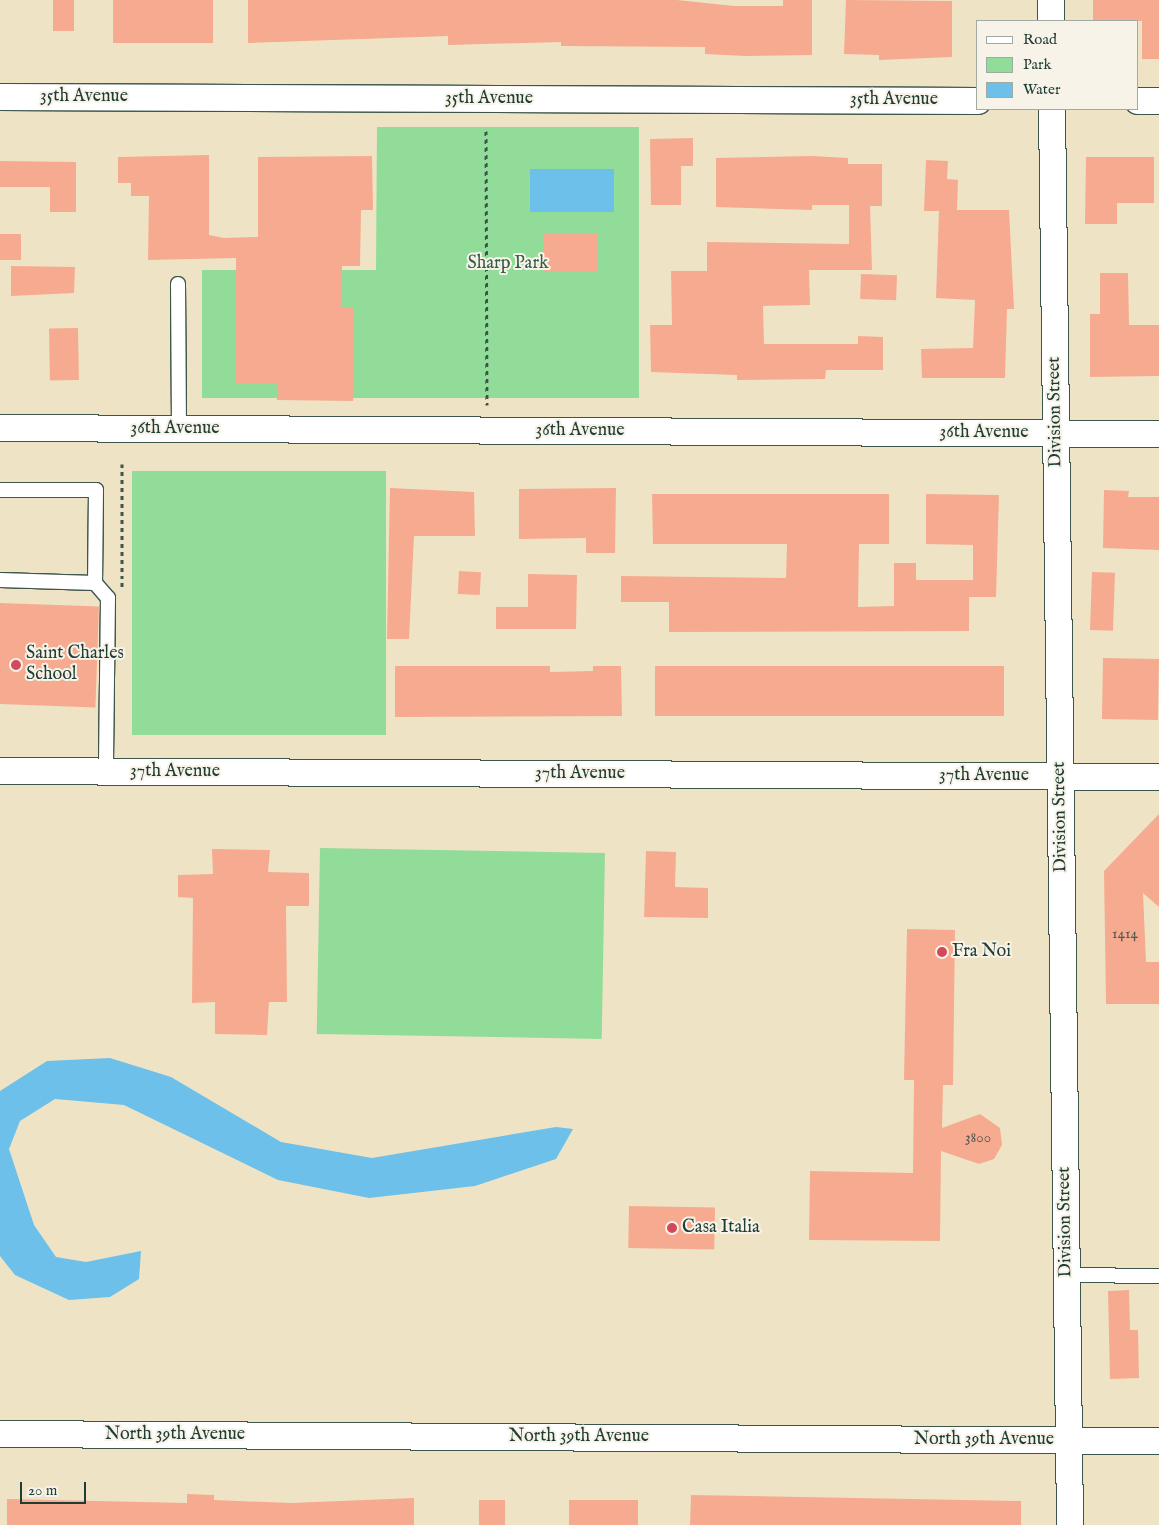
<!DOCTYPE html>
<html>
<head>
<meta charset="utf-8">
<style>
	body { margin:0 }
	#map { position:relative; width:1159px; height:1525px; overflow:hidden; background:#efe3c5; font-family:"IM FELL English",serif }
	div>[style] { position:absolute }
	.green>* { inset:0; background:#91dc98; transform-origin:0 0 }
	.water>* { inset:0; background:#6dc0e9; transform-origin:0 0 }
	.building>* { inset:0; background:#f6ab90; transform-origin:0 0 }
	.path>* { height:3px; margin-top:-1.5px; transform-origin:0; background:repeating-linear-gradient(90deg,#3e564a 0 4px,transparent 0 8px) }
	.roads { filter:drop-shadow(1px 0 #3e564a) drop-shadow(-1px 0 #3e564a) drop-shadow(0 1px #3e564a) drop-shadow(0 -1px #3e564a) }
	.lane>* { height:14px; margin:-7px; padding:0 7px; transform-origin:7px; border-radius:7px; background:#fff }
	.street>* { height:26px; margin:-13px; padding:0 13px; transform-origin:13px; border-radius:13px; background:#fff }
	.dots>* { width:14px; height:14px; translate:-50% -50%; box-sizing:border-box; border:2px solid #f7f3e8; border-radius:50% }
	span { translate:-50% -50%; white-space:nowrap; text-align:center; line-height:1.15; -webkit-text-stroke:4px #f7f3e8; paint-order:stroke }
	.number-label { font-size:15px; color:#55584b }
	.number-label span { -webkit-text-stroke-width:0 }
	.street-label { font-size:18px; color:#1f3d34 }
	.park-label { font-size:18px; color:#365d48 }
	.poi-label { font-size:18px; color:#1f3d34 }
	.left { translate:0 -50%; text-align:left }
	.legend { position:absolute; left:976px; top:20px; width:162px; height:90px; box-sizing:border-box; background:#f7f3e8; border:1px solid #a1aaa0; margin:0; padding:6px 9px; list-style:none; font-size:15px; color:#1f3d34 }
	.legend li { display:flex; align-items:center; gap:10px; height:25px }
	.legend b { width:25px; border:1px solid #a1aaa0 }
	.scale { position:absolute; left:20px; top:1482px; width:66px; height:22px; box-sizing:border-box; border:2px solid #1f3d34; border-top:0; padding-left:6px; font-size:15px; line-height:18px; white-space:nowrap; color:#1f3d34; -webkit-text-stroke:4px #f7f3e8; paint-order:stroke }
</style>
</head>
<body>
<div id="map">
	<div class="green">
		<div style="clip-path:polygon(377px 127px,639px 127px,639px 398px,202px 398px,202px 270px,376px 270px)"></div>
		<div style="left:132px;top:471px;width:254px;height:264px"></div>
		<div style="left:320px;top:848px;width:285px;height:186px;rotate:1deg"></div>
	</div>
	<div class="water">
		<div style="left:530px;top:169px;width:84px;height:43px"></div>
		<div style="clip-path:polygon(110px 1058px,171px 1077px,281px 1142px,372px 1158px,556px 1127px,573px 1129px,556px 1159px,475px 1186px,369px 1198px,278px 1180px,124px 1105px,55px 1099px,20px 1121px,9px 1149px,34px 1225px,56px 1257px,86px 1262px,141px 1251px,139px 1279px,110px 1297px,69px 1300px,15px 1275px,0 1256px,0 1091px,47px 1061px)"></div>
	</div>
	<div class="building">
		<div style="left:53px;top:0;width:21px;height:31px"></div>
		<div style="left:113px;top:0;width:100px;height:43px"></div>
		<div style="clip-path:polygon(248px 0,677px 0,734px 6px,783px 6px,783px 0,812px 0,812px 55px,745px 56px,705px 54px,705px 47px,561px 46px,561px 42px,448px 45px,448px 36px,248px 43px)"></div>
		<div style="clip-path:polygon(846px 0,952px 1px,952px 57px,879px 60px,879px 55px,844px 54px)"></div>
		<div style="clip-path:polygon(1093px 0,1159px 0,1159px 59px,1142px 59px,1142px 21px,1093px 21px)"></div>
		<div style="clip-path:polygon(693px 138px,693px 166px,681px 166px,681px 205px,651px 205px,650px 139px)"></div>
		<div style="clip-path:polygon(209px 155px,209px 235px,224px 238px,258px 237px,258px 157px,372px 156px,373px 210px,361px 210px,360px 266px,342px 266px,342px 308px,354px 308px,353px 401px,277px 400px,277px 384px,236px 384px,236px 258px,148px 260px,149px 196px,131px 196px,131px 183px,118px 183px,118px 157px)"></div>
		<div style="clip-path:polygon(812px 156px,848px 158px,848px 164px,882px 164px,882px 206px,870px 206px,872px 270px,809px 270px,810px 305px,763px 306px,764px 344px,858px 344px,858px 336px,883px 337px,883px 370px,826px 370px,825px 379px,737px 380px,737px 375px,651px 372px,650px 325px,672px 325px,671px 271px,707px 271px,707px 242px,849px 244px,849px 205px,812px 205px,812px 210px,716px 207px,716px 158px)"></div>
		<div style="clip-path:polygon(1086px 157px,1154px 157px,1154px 203px,1117px 203px,1117px 224px,1085px 224px)"></div>
		<div style="clip-path:polygon(926px 160px,948px 161px,947px 179px,958px 180px,957px 210px,1009px 210px,1014px 309px,1007px 309px,1005px 378px,922px 378px,921px 349px,973px 348px,975px 300px,936px 298px,939px 211px,924px 211px)"></div>
		<div style="clip-path:polygon(0 161px,76px 162px,76px 212px,50px 212px,50px 187px,0 187px)"></div>
		<div style="left:544px;top:233px;width:54px;height:38px"></div>
		<div style="left:0;top:234px;width:21px;height:26px"></div>
		<div style="clip-path:polygon(11px 266px,75px 267px,74px 293px,11px 296px)"></div>
		<div style="clip-path:polygon(1100px 273px,1128px 273px,1129px 325px,1159px 325px,1159px 376px,1090px 377px,1090px 314px,1100px 314px)"></div>
		<div style="left:861px;top:274px;width:36px;height:25px;rotate:2deg"></div>
		<div style="left:78px;top:328px;width:52px;height:29px;rotate:89deg"></div>
		<div style="clip-path:polygon(390px 488px,474px 492px,475px 536px,414px 536px,409px 639px,387px 639px)"></div>
		<div style="clip-path:polygon(616px 488px,615px 553px,586px 553px,586px 538px,519px 539px,519px 489px)"></div>
		<div style="clip-path:polygon(1104px 490px,1129px 491px,1128px 497px,1159px 497px,1159px 550px,1103px 548px)"></div>
		<div style="clip-path:polygon(652px 494px,889px 494px,889px 544px,859px 544px,858px 607px,894px 606px,894px 563px,916px 563px,916px 580px,973px 580px,973px 545px,926px 544px,926px 494px,999px 495px,996px 597px,969px 597px,969px 631px,669px 632px,669px 602px,621px 602px,621px 576px,786px 578px,787px 544px,653px 544px)"></div>
		<div style="left:459px;top:571px;width:22px;height:23px;rotate:3deg"></div>
		<div style="left:1092px;top:572px;width:23px;height:58px;rotate:2deg"></div>
		<div style="clip-path:polygon(528px 574px,577px 575px,576px 629px,496px 629px,496px 607px,528px 607px)"></div>
		<div style="left:0;top:603px;width:99px;height:101px;rotate:2deg"></div>
		<div style="left:1103px;top:658px;width:56px;height:61px;rotate:1deg"></div>
		<div style="clip-path:polygon(395px 666px,550px 666px,550px 672px,593px 671px,593px 666px,621px 666px,622px 716px,395px 717px)"></div>
		<div style="left:655px;top:666px;width:349px;height:50px"></div>
		<div style="clip-path:polygon(1159px 814px,1159px 907px,1143px 893px,1146px 962px,1159px 962px,1159px 1004px,1106px 1004px,1104px 871px)"></div>
		<div style="clip-path:polygon(212px 849px,270px 850px,268px 872px,309px 873px,309px 906px,286px 906px,287px 1002px,269px 1002px,267px 1035px,215px 1034px,215px 1002px,192px 1003px,193px 898px,178px 897px,178px 875px,213px 874px)"></div>
		<div style="clip-path:polygon(646px 851px,676px 852px,675px 887px,708px 888px,708px 918px,644px 917px)"></div>
		<div style="clip-path:polygon(907px 929px,955px 930px,953px 1085px,943px 1085px,942px 1128px,980px 1114px,1000px 1128px,1002px 1145px,994px 1159px,979px 1164px,941px 1151px,940px 1241px,809px 1240px,810px 1171px,913px 1173px,914px 1080px,904px 1080px)"></div>
		<div style="left:629px;top:1206px;width:86px;height:42px;rotate:1deg"></div>
		<div style="clip-path:polygon(1129px 1290px,1130px 1330px,1138px 1330px,1139px 1378px,1110px 1379px,1108px 1291px)"></div>
		<div style="clip-path:polygon(187px 1494px,214px 1495px,214px 1500px,291px 1503px,414px 1498px,414px 1525px,7px 1525px,7px 1499px,187px 1503px)"></div>
		<div style="clip-path:polygon(691px 1495px,1021px 1501px,1021px 1525px,690px 1525px)"></div>
		<div style="left:479px;top:1500px;width:26px;height:25px"></div>
		<div style="left:569px;top:1500px;width:69px;height:25px"></div>
	</div>
	<div class="path">
		<div style="left:486px;top:131px;width:274px;rotate:89.8deg"></div>
		<div style="left:122px;top:587px;width:123px;rotate:-90deg"></div>
	</div>
	<div class="roads">
		<div class="lane">
			<div style="left:178px;top:284px;width:145px;rotate:89.6deg"></div>
			<div style="left:0;top:490px;width:96px"></div>
			<div style="left:96px;top:490px;width:93px;rotate:90.6deg"></div>
			<div style="left:95px;top:583px;width:20px;rotate:49deg"></div>
			<div style="left:108px;top:598px;width:173px;rotate:90.7deg"></div>
			<div style="left:0;top:580px;width:95px;rotate:1.8deg"></div>
			<div style="left:1067px;top:1275px;width:92px;rotate:0.6deg"></div>
		</div>
		<div class="street">
			<div style="left:1051px;top:0;width:21px;rotate:90deg"></div>
			<div style="left:0;top:97px;width:978px;rotate:0.23deg"></div>
			<div style="left:1138px;top:101px;width:21px"></div>
			<div style="left:1052px;top:109px;width:1416px;rotate:89.27deg"></div>
			<div style="left:0;top:428px;width:1159px;rotate:0.3deg"></div>
			<div style="left:0;top:771px;width:1159px;rotate:0.3deg"></div>
			<div style="left:0;top:1434px;width:1159px;rotate:0.35deg"></div>
		</div>
	</div>
	<div class="dots">
		<div style="left:16px;top:665px;background:#d1495b"></div>
		<div style="left:942px;top:952px;background:#d1495b"></div>
		<div style="left:672px;top:1228px;background:#d1495b"></div>
	</div>
	<div class="number-label">
		<span style="left:1125px;top:934px">1414</span>
		<span style="left:978px;top:1138px">3800</span>
	</div>
	<div class="street-label">
		<span style="left:84px;top:97px">35th Avenue</span>
		<span style="left:489px;top:99px">35th Avenue</span>
		<span style="left:894px;top:100px">35th Avenue</span>
		<span style="left:1056px;top:412px;rotate:-91deg">Division Street</span>
		<span style="left:175px;top:429px">36th Avenue</span>
		<span style="left:580px;top:431px">36th Avenue</span>
		<span style="left:984px;top:433px">36th Avenue</span>
		<span style="left:175px;top:772px">37th Avenue</span>
		<span style="left:580px;top:774px">37th Avenue</span>
		<span style="left:984px;top:776px">37th Avenue</span>
		<span style="left:1061px;top:817px;rotate:-91deg">Division Street</span>
		<span style="left:1066px;top:1222px;rotate:-91deg">Division Street</span>
		<span style="left:175px;top:1435px">North 39th Avenue</span>
		<span style="left:579px;top:1437px">North 39th Avenue</span>
		<span style="left:984px;top:1440px">North 39th Avenue</span>
	</div>
	<div class="park-label">
		<span style="left:508px;top:264px">Sharp Park</span>
	</div>
	<div class="poi-label">
		<span class="left" style="left:26px;top:665px">Saint Charles<br>School</span>
		<span class="left" style="left:952px;top:952px">Fra Noi</span>
		<span class="left" style="left:682px;top:1228px">Casa Italia</span>
	</div>
	<ul class="legend">
	<li><b style="height:6px;background:#fff"></b>Road</li>
	<li><b style="height:14px;background:#91dc98"></b>Park</li>
	<li><b style="height:14px;background:#6dc0e9"></b>Water</li>
	</ul>
	<div class="scale">20 m</div>
</div>
</body>
</html>
